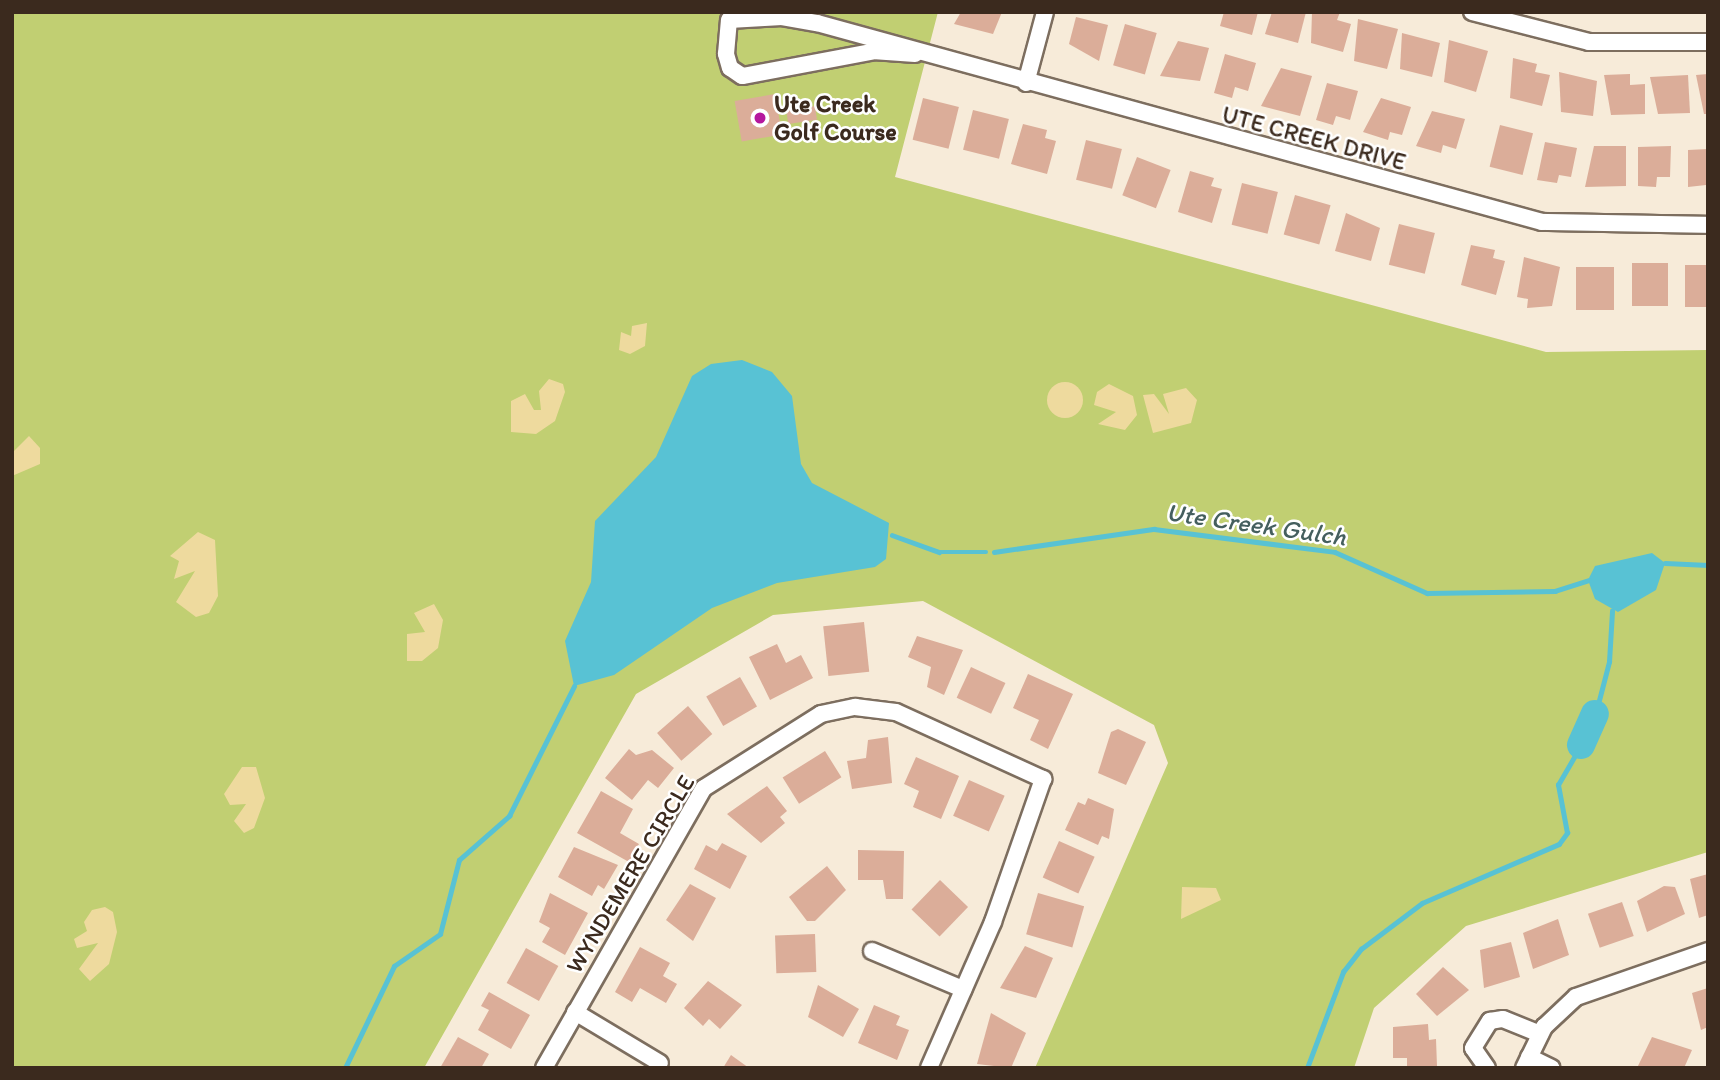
<!DOCTYPE html>
<html>
<head>
<meta charset="utf-8">
<style>
	body { margin:0 }
	#map { position:relative; width:1720px; height:1080px; overflow:hidden; background:#f7ebd9; font-family:Itim,sans-serif }
	div>[style] { position:absolute }
	.green>* { inset:0; background:#c1cf72 }
	.sand>* { inset:0; background:#eeda9e }
	.round { border-radius:50% }
	.water>* { inset:0; background:#58c2d4 }
	.stream>* { height:4.5px; margin:-2.25px; padding:0 2.25px; transform-origin:2.25px; border-radius:2.25px; background:#58c2d4 }
	.river>* { height:28px; margin:-14px; padding:0 14px; transform-origin:14px; border-radius:14px; background:#58c2d4 }
	.building>* { inset:0; background:#dbad99; transform-origin:0 0 }
	.roads { filter:drop-shadow(2px 0 #7d6e5f) drop-shadow(-2px 0 #7d6e5f) drop-shadow(0 2px #7d6e5f) drop-shadow(0 -2px #7d6e5f) }
	.minor>* { height:16px; margin:-8px; padding:0 8px; transform-origin:8px; border-radius:8px; background:#fff }
	.dots>* { width:19px; height:19px; translate:-50% -50%; box-sizing:border-box; border:4px solid #fff; border-radius:50% }
	span { translate:-50% -50%; white-space:nowrap; text-align:center; line-height:1.15; -webkit-text-stroke:5px #fff; paint-order:stroke }
	.poi-label { font-size:24px; color:#3b2a1e; font-weight:700 }
	.left { translate:0 -50%; text-align:left }
	.street-label { font-size:24px; color:#3b2a1e }
	.water-label { font-size:26px; color:#455f5e; font-style:italic }
	.frame { position:absolute; inset:0; border:14px solid #3b2a1e; pointer-events:none }
</style>
</head>
<body>
<div id="map">
	<div class="green">
		<div style="clip-path:polygon(12px 12px,938px 12px,895px 177px,1546px 352px,1708px 350px,1708px 852px,1466px 926px,1374px 1008px,1354px 1068px,1035px 1068px,1168px 763px,1154px 725px,923px 601px,773px 615px,636px 694px,424px 1068px,12px 1068px)"></div>
	</div>
	<div class="sand">
		<div style="clip-path:polygon(647px 323px,645px 346px,630px 354px,619px 350px,621px 332px,631px 336px,632px 326px)"></div>
		<div style="clip-path:polygon(549px 379px,563px 384px,565px 392px,555px 421px,536px 434px,511px 432px,511px 401px,525px 394px,534px 410px,541px 410px,539px 391px)"></div>
		<div class="round" style="left:1047px;top:382px;width:36px;height:36px"></div>
		<div style="clip-path:polygon(1109px 384px,1133px 396px,1137px 415px,1125px 430px,1098px 424px,1116px 412px,1094px 405px,1097px 392px)"></div>
		<div style="clip-path:polygon(1186px 388px,1197px 400px,1191px 423px,1153px 433px,1143px 395px,1154px 394px,1169px 414px,1163px 394px)"></div>
		<div style="clip-path:polygon(29px 436px,40px 448px,40px 464px,12px 476px,12px 453px)"></div>
		<div style="clip-path:polygon(198px 532px,215px 540px,218px 596px,209px 613px,196px 617px,176px 602px,195px 571px,174px 579px,179px 561px,170px 556px)"></div>
		<div style="clip-path:polygon(434px 604px,443px 620px,438px 648px,422px 661px,407px 661px,407px 634px,425px 632px,414px 613px)"></div>
		<div style="clip-path:polygon(242px 767px,256px 767px,265px 798px,254px 828px,244px 833px,234px 821px,246px 804px,230px 805px,224px 794px)"></div>
		<div style="clip-path:polygon(1182px 887px,1216px 888px,1221px 900px,1181px 919px)"></div>
		<div style="clip-path:polygon(105px 907px,113px 912px,117px 932px,109px 964px,90px 981px,79px 969px,98px 943px,77px 948px,74px 939px,87px 931px,84px 922px,92px 910px)"></div>
	</div>
	<div class="water">
		<div style="clip-path:polygon(742px 360px,772px 372px,792px 396px,801px 464px,812px 483px,889px 523px,886px 559px,875px 567px,777px 583px,712px 608px,614px 675px,574px 686px,565px 641px,591px 582px,595px 521px,656px 457px,692px 376px,711px 364px)"></div>
		<div style="clip-path:polygon(1652px 553px,1665px 563px,1656px 590px,1618px 612px,1595px 599px,1588px 580px,1595px 566px)"></div>
	</div>
	<div class="stream">
		<div style="left:892px;top:535px;width:50px;rotate:19.9deg"></div>
		<div style="left:939px;top:552px;width:47px"></div>
		<div style="left:994px;top:552px;width:162px;rotate:-8.2deg"></div>
		<div style="left:1154px;top:529px;width:182px;rotate:7.2deg"></div>
		<div style="left:1335px;top:552px;width:101px;rotate:24deg"></div>
		<div style="left:1427px;top:593px;width:128px;rotate:-0.9deg"></div>
		<div style="left:1555px;top:591px;width:35px;rotate:-18deg"></div>
		<div style="left:1665px;top:563px;width:43px;rotate:2.7deg"></div>
		<div style="left:1597px;top:708px;width:48px;rotate:-75.4deg"></div>
		<div style="left:1609px;top:662px;width:51px;rotate:-86.6deg"></div>
		<div style="left:345px;top:1068px;width:113px;rotate:-64.3deg"></div>
		<div style="left:394px;top:966px;width:56px;rotate:-34.8deg"></div>
		<div style="left:440px;top:934px;width:76px;rotate:-75.6deg"></div>
		<div style="left:459px;top:860px;width:67px;rotate:-41.3deg"></div>
		<div style="left:509px;top:816px;width:145px;rotate:-63.4deg"></div>
		<div style="left:1307px;top:1068px;width:103px;rotate:-69.4deg"></div>
		<div style="left:1343px;top:972px;width:29px;rotate:-52deg"></div>
		<div style="left:1361px;top:949px;width:76px;rotate:-37deg"></div>
		<div style="left:1422px;top:903px;width:149px;rotate:-23.3deg"></div>
		<div style="left:1559px;top:844px;width:14px;rotate:-54deg"></div>
		<div style="left:1567px;top:833px;width:49px;rotate:-100.6deg"></div>
		<div style="left:1558px;top:785px;width:38px;rotate:-60deg"></div>
	</div>
	<div class="river">
		<div style="left:1581px;top:745px;width:34px;rotate:-66deg"></div>
	</div>
	<div class="building">
		<div style="clip-path:polygon(961px 12px,1002px 12px,993px 34px,954px 24px)"></div>
		<div style="clip-path:polygon(1224px 12px,1258px 12px,1252px 35px,1220px 26px)"></div>
		<div style="clip-path:polygon(1272px 12px,1306px 12px,1298px 43px,1265px 34px)"></div>
		<div style="clip-path:polygon(1312px 12px,1340px 12px,1337px 20px,1351px 24px,1343px 52px,1311px 43px)"></div>
		<div style="clip-path:polygon(1076px 17px,1108px 25px,1099px 61px,1069px 44px)"></div>
		<div style="clip-path:polygon(1358px 19px,1398px 29px,1387px 69px,1354px 61px)"></div>
		<div style="left:1125px;top:24px;width:33px;height:43px;rotate:16deg"></div>
		<div style="clip-path:polygon(1402px 33px,1440px 43px,1432px 77px,1400px 69px)"></div>
		<div style="clip-path:polygon(1449px 40px,1488px 51px,1476px 92px,1444px 82px)"></div>
		<div style="clip-path:polygon(1178px 41px,1209px 48px,1200px 81px,1160px 76px)"></div>
		<div style="clip-path:polygon(1225px 54px,1256px 63px,1248px 91px,1235px 87px,1232px 98px,1214px 93px)"></div>
		<div style="clip-path:polygon(1513px 58px,1537px 64px,1535px 72px,1550px 75px,1542px 106px,1510px 98px)"></div>
		<div style="clip-path:polygon(1281px 68px,1312px 76px,1300px 116px,1261px 106px)"></div>
		<div style="clip-path:polygon(1559px 72px,1597px 81px,1593px 116px,1561px 112px)"></div>
		<div style="clip-path:polygon(1630px 74px,1630px 85px,1645px 84px,1645px 114px,1611px 115px,1604px 75px)"></div>
		<div style="clip-path:polygon(1708px 74px,1708px 114px,1704px 114px,1696px 75px)"></div>
		<div style="clip-path:polygon(1688px 75px,1690px 113px,1658px 114px,1650px 77px)"></div>
		<div style="clip-path:polygon(1327px 83px,1358px 91px,1350px 120px,1336px 116px,1333px 125px,1316px 120px)"></div>
		<div style="left:775px;top:94px;width:41px;height:41px;rotate:80deg"></div>
		<div style="left:923px;top:98px;width:37px;height:43px;rotate:14deg"></div>
		<div style="clip-path:polygon(1381px 98px,1411px 107px,1402px 135px,1390px 132px,1388px 140px,1363px 132px)"></div>
		<div style="left:815px;top:106px;width:14px;height:29px;rotate:82deg"></div>
		<div style="left:973px;top:110px;width:37px;height:41px;rotate:14deg"></div>
		<div style="clip-path:polygon(1432px 111px,1465px 119px,1456px 149px,1443px 145px,1441px 153px,1416px 146px)"></div>
		<div style="clip-path:polygon(1023px 124px,1047px 130px,1045px 138px,1056px 141px,1047px 174px,1011px 164px)"></div>
		<div style="left:1500px;top:125px;width:34px;height:43px;rotate:14deg"></div>
		<div style="left:1086px;top:140px;width:37px;height:41px;rotate:14deg"></div>
		<div style="clip-path:polygon(1545px 142px,1577px 148px,1571px 177px,1559px 175px,1557px 183px,1537px 180px)"></div>
		<div style="clip-path:polygon(1594px 146px,1626px 146px,1626px 186px,1585px 187px)"></div>
		<div style="clip-path:polygon(1671px 146px,1670px 177px,1657px 177px,1656px 187px,1638px 186px,1638px 147px)"></div>
		<div style="clip-path:polygon(1708px 149px,1706px 185px,1688px 187px,1688px 150px)"></div>
		<div style="left:1137px;top:157px;width:36px;height:41px;rotate:21deg"></div>
		<div style="clip-path:polygon(1190px 171px,1214px 178px,1211px 186px,1222px 189px,1212px 223px,1178px 212px)"></div>
		<div style="left:1242px;top:183px;width:37px;height:43px;rotate:14deg"></div>
		<div style="left:1295px;top:195px;width:37px;height:41px;rotate:16deg"></div>
		<div style="clip-path:polygon(1346px 213px,1380px 228px,1371px 261px,1335px 251px)"></div>
		<div style="left:1399px;top:224px;width:37px;height:42px;rotate:14deg"></div>
		<div style="clip-path:polygon(1471px 245px,1495px 250px,1493px 258px,1505px 261px,1496px 295px,1461px 285px)"></div>
		<div style="clip-path:polygon(1524px 257px,1560px 267px,1552px 306px,1527px 308px,1528px 299px,1517px 297px)"></div>
		<div style="left:1668px;top:263px;width:43px;height:36px;rotate:90deg"></div>
		<div style="left:1708px;top:265px;width:42px;height:23px;rotate:90deg"></div>
		<div style="left:1576px;top:267px;width:38px;height:43px"></div>
		<div style="left:864px;top:622px;width:50px;height:41px;rotate:84deg"></div>
		<div style="clip-path:polygon(917px 636px,963px 650px,944px 695px,927px 687px,931px 667px,908px 657px)"></div>
		<div style="clip-path:polygon(777px 644px,786px 663px,801px 655px,813px 678px,770px 700px,749px 657px)"></div>
		<div style="left:971px;top:667px;width:38px;height:34px;rotate:25deg"></div>
		<div style="clip-path:polygon(1028px 674px,1073px 694px,1048px 749px,1030px 740px,1039px 720px,1013px 708px)"></div>
		<div style="left:740px;top:677px;width:34px;height:39px;rotate:60deg"></div>
		<div style="left:688px;top:706px;width:37px;height:41px;rotate:49deg"></div>
		<div style="clip-path:polygon(1118px 729px,1146px 742px,1126px 785px,1098px 773px,1111px 732px)"></div>
		<div style="clip-path:polygon(888px 737px,892px 783px,852px 789px,847px 761px,866px 758px,868px 740px)"></div>
		<div style="clip-path:polygon(629px 749px,636px 755px,652px 750px,674px 768px,658px 788px,648px 780px,632px 800px,605px 778px)"></div>
		<div style="left:825px;top:751px;width:31px;height:50px;rotate:58deg"></div>
		<div style="clip-path:polygon(916px 757px,959px 776px,941px 819px,913px 807px,919px 791px,904px 784px)"></div>
		<div style="left:969px;top:780px;width:39px;height:39px;rotate:24deg"></div>
		<div style="clip-path:polygon(767px 786px,787px 811px,780px 817px,785px 823px,761px 843px,727px 814px)"></div>
		<div style="clip-path:polygon(601px 791px,633px 809px,620px 833px,639px 844px,629px 862px,577px 833px)"></div>
		<div style="clip-path:polygon(1088px 798px,1114px 809px,1109px 839px,1102px 836px,1098px 845px,1065px 830px,1078px 802px,1085px 805px)"></div>
		<div style="left:1059px;top:841px;width:39px;height:40px;rotate:24deg"></div>
		<div style="clip-path:polygon(722px 843px,747px 856px,730px 889px,694px 869px,706px 845px,717px 851px)"></div>
		<div style="clip-path:polygon(574px 847px,618px 865px,604px 889px,598px 885px,592px 896px,558px 877px)"></div>
		<div style="clip-path:polygon(858px 850px,904px 851px,903px 899px,886px 899px,883px 880px,858px 880px)"></div>
		<div style="clip-path:polygon(827px 866px,846px 890px,815px 921px,807px 921px,789px 897px)"></div>
		<div style="clip-path:polygon(1708px 874px,1708px 915px,1699px 918px,1690px 879px)"></div>
		<div style="left:940px;top:880px;width:39px;height:41px;rotate:44deg"></div>
		<div style="clip-path:polygon(690px 884px,716px 898px,693px 941px,666px 920px)"></div>
		<div style="clip-path:polygon(1664px 886px,1675px 887px,1685px 914px,1647px 932px,1637px 901px)"></div>
		<div style="clip-path:polygon(550px 893px,588px 913px,565px 955px,542px 942px,550px 928px,539px 922px)"></div>
		<div style="left:1038px;top:893px;width:48px;height:43px;rotate:16deg"></div>
		<div style="left:1622px;top:902px;width:36px;height:36px;rotate:71deg"></div>
		<div style="clip-path:polygon(1558px 919px,1569px 955px,1533px 969px,1523px 933px)"></div>
		<div style="left:815px;top:934px;width:38px;height:40px;rotate:88deg"></div>
		<div style="clip-path:polygon(1511px 942px,1520px 977px,1484px 988px,1480px 950px)"></div>
		<div style="clip-path:polygon(1025px 946px,1053px 958px,1036px 998px,1000px 988px)"></div>
		<div style="clip-path:polygon(640px 947px,670px 963px,663px 976px,677px 984px,666px 1003px,640px 988px,632px 1002px,615px 992px)"></div>
		<div style="left:526px;top:948px;width:37px;height:40px;rotate:29deg"></div>
		<div style="clip-path:polygon(1443px 967px,1469px 990px,1437px 1016px,1416px 994px)"></div>
		<div style="clip-path:polygon(708px 981px,742px 1005px,720px 1029px,709px 1019px,703px 1026px,684px 1008px)"></div>
		<div style="clip-path:polygon(818px 985px,859px 1009px,843px 1037px,808px 1017px)"></div>
		<div style="clip-path:polygon(1708px 988px,1708px 1027px,1701px 1030px,1692px 993px)"></div>
		<div style="clip-path:polygon(489px 992px,530px 1015px,511px 1049px,478px 1030px,489px 1010px,481px 1006px)"></div>
		<div style="clip-path:polygon(874px 1005px,900px 1016px,896px 1025px,909px 1030px,897px 1060px,858px 1043px)"></div>
		<div style="clip-path:polygon(991px 1013px,1026px 1033px,1011px 1068px,977px 1064px)"></div>
		<div style="clip-path:polygon(1428px 1024px,1429px 1040px,1436px 1039px,1437px 1066px,1407px 1068px,1407px 1058px,1393px 1058px,1393px 1027px)"></div>
		<div style="clip-path:polygon(458px 1037px,489px 1054px,481px 1068px,440px 1068px)"></div>
		<div style="clip-path:polygon(1652px 1037px,1692px 1050px,1684px 1068px,1637px 1068px)"></div>
		<div style="clip-path:polygon(731px 1055px,749px 1068px,723px 1068px)"></div>
	</div>
	<div class="roads">
		<div class="minor">
			<div style="left:1472px;top:12px;width:121px;rotate:14.4deg"></div>
			<div style="left:1589px;top:42px;width:119px"></div>
			<div style="left:915px;top:54px;width:39px;rotate:-176deg"></div>
			<div style="left:876px;top:51px;width:136px;rotate:169.4deg"></div>
			<div style="left:742px;top:76px;width:14px;rotate:-146deg"></div>
			<div style="left:730px;top:68px;width:15px;rotate:-106deg"></div>
			<div style="left:726px;top:54px;width:34px;rotate:-85deg"></div>
			<div style="left:729px;top:20px;width:53px;rotate:-3.2deg"></div>
			<div style="left:782px;top:17px;width:36px;rotate:10deg"></div>
			<div style="left:817px;top:23px;width:752px;rotate:15.35deg"></div>
			<div style="left:1542px;top:222px;width:166px;rotate:1deg"></div>
			<div style="left:1026px;top:83px;width:73px;rotate:-75deg"></div>
			<div style="left:872px;top:951px;width:99px;rotate:22.7deg"></div>
			<div style="left:575px;top:1012px;width:99px;rotate:31deg"></div>
			<div style="left:1529px;top:1057px;width:25px;rotate:26deg"></div>
			<div style="left:544px;top:1068px;width:322px;rotate:-60.3deg"></div>
			<div style="left:704px;top:788px;width:138px;rotate:-32.3deg"></div>
			<div style="left:821px;top:714px;width:35px;rotate:-12deg"></div>
			<div style="left:855px;top:707px;width:41px;rotate:7deg"></div>
			<div style="left:896px;top:712px;width:162px;rotate:24.5deg"></div>
			<div style="left:1043px;top:779px;width:151px;rotate:109.3deg"></div>
			<div style="left:993px;top:922px;width:159px;rotate:113.7deg"></div>
			<div style="left:1487px;top:1068px;width:24px;rotate:-125deg"></div>
			<div style="left:1473px;top:1048px;width:32px;rotate:-58deg"></div>
			<div style="left:1490px;top:1021px;width:13px;rotate:-9deg"></div>
			<div style="left:1503px;top:1019px;width:40px;rotate:22deg"></div>
			<div style="left:1524px;top:1068px;width:46px;rotate:-64deg"></div>
			<div style="left:1544px;top:1027px;width:44px;rotate:-43.2deg"></div>
			<div style="left:1576px;top:997px;width:140px;rotate:-19.2deg"></div>
		</div>
	</div>
	<div class="dots">
		<div style="left:760px;top:118px;background:#b5179e"></div>
	</div>
	<div class="poi-label">
		<span class="left" style="left:774px;top:118px">Ute Creek<br>Golf Course</span>
	</div>
	<div class="street-label">
		<span style="left:1314px;top:138px;rotate:15deg">UTE CREEK DRIVE</span>
		<span style="left:630px;top:874px;rotate:-59deg">WYNDEMERE CIRCLE</span>
	</div>
	<div class="water-label">
		<span style="left:1256px;top:525px;rotate:8deg">Ute Creek Gulch</span>
	</div>
	<div class="frame"></div>
</div>
</body>
</html>
